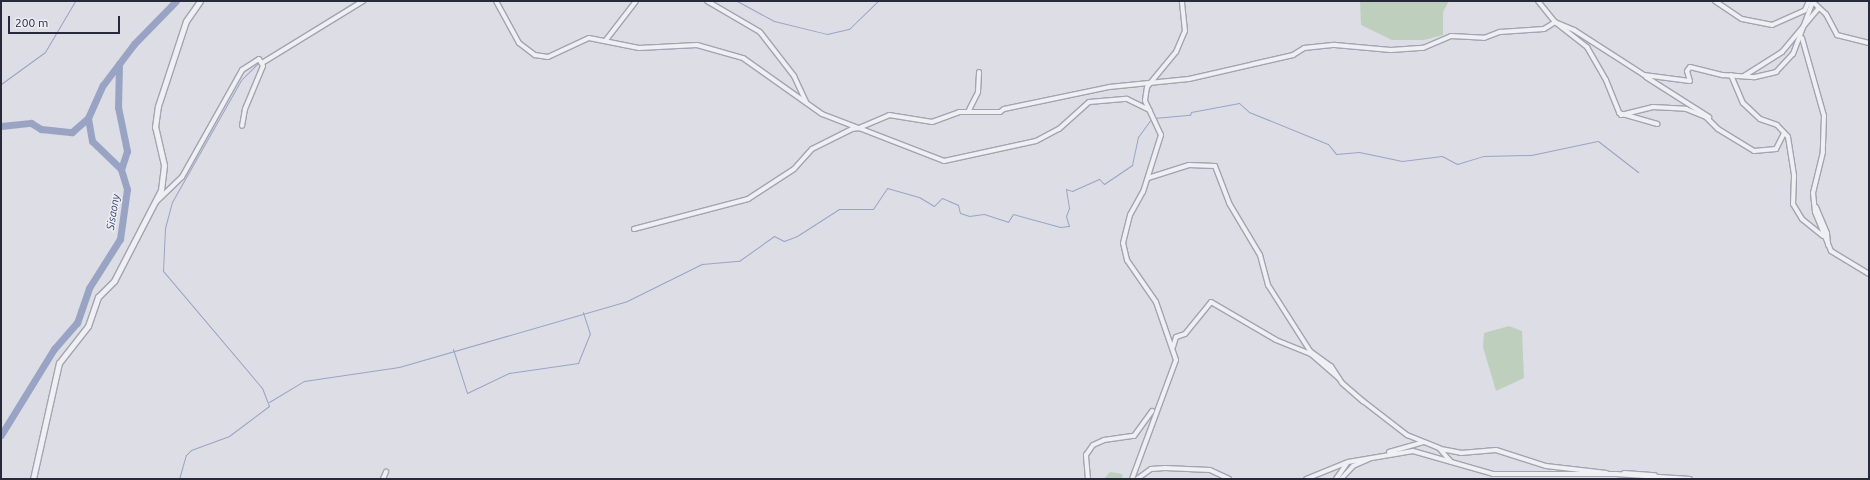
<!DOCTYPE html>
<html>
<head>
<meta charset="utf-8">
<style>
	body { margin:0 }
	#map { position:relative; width:1870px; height:480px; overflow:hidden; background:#dddee5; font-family:Ubuntu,sans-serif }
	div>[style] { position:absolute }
	.green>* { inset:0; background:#bfcfbe }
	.stream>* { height:1px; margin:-0.5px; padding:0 0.5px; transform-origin:0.5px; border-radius:0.5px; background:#99a4c4 }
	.river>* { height:7px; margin:-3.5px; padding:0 3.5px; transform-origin:3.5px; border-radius:3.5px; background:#99a4c4 }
	.roads { filter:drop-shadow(1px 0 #a3a4af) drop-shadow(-1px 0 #a3a4af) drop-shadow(0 1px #a3a4af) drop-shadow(0 -1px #a3a4af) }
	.minor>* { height:4px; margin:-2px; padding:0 2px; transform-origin:2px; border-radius:2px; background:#eff0f4 }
	.tertiary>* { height:5px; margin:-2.5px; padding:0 2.5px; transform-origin:2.5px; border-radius:2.5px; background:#eff0f4 }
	span { translate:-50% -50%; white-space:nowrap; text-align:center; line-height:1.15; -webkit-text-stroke:3px #ecedf3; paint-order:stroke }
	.water-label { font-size:11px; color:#35416b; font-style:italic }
	.frame { position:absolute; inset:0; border:2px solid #272a3b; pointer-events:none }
	.scale { position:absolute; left:8px; top:16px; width:112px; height:18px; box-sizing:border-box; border:2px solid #272a3b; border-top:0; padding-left:5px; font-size:12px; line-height:14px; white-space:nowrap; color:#272a3b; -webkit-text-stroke:3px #ecedf3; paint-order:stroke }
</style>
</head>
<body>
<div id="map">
	<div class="green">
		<div style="clip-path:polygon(1360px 1px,1449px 1px,1443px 12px,1443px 35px,1424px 40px,1392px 40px,1361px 25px)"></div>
		<div style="clip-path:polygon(1509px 326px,1522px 331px,1524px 378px,1496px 391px,1483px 347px,1484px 333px)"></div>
		<div style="clip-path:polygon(1110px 472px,1122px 474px,1123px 479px,1104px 479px)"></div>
	</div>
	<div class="stream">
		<div style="left:737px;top:1px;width:42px;rotate:28.4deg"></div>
		<div style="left:774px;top:21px;width:55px;rotate:13.8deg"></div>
		<div style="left:827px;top:34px;width:23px;rotate:-13deg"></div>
		<div style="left:849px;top:29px;width:40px;rotate:-44deg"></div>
		<div style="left:262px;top:60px;width:111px;rotate:-32.1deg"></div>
		<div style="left:1px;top:84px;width:54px;rotate:-36deg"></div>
		<div style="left:45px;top:52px;width:59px;rotate:-59.5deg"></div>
		<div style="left:1154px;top:118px;width:36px;rotate:-5deg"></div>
		<div style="left:1190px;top:115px;width:3px;rotate:-72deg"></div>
		<div style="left:1191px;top:112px;width:49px;rotate:-10.6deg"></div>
		<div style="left:1239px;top:103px;width:13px;rotate:42deg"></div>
		<div style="left:1249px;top:112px;width:85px;rotate:22.1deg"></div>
		<div style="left:1328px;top:144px;width:13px;rotate:51deg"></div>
		<div style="left:1336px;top:154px;width:23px;rotate:-5deg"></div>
		<div style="left:1359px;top:152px;width:44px;rotate:11.8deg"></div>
		<div style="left:1402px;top:161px;width:40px;rotate:-7.1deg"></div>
		<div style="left:1442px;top:156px;width:17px;rotate:28deg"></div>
		<div style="left:1457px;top:164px;width:27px;rotate:-17deg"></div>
		<div style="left:1483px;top:156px;width:48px;rotate:-1.2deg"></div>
		<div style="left:1531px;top:155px;width:68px;rotate:-11.8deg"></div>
		<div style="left:1598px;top:141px;width:51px;rotate:37.8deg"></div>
		<div style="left:453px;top:349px;width:46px;rotate:72.3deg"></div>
		<div style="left:467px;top:393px;width:47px;rotate:-25.5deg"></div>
		<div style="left:509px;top:373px;width:70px;rotate:-8.2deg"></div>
		<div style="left:578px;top:363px;width:31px;rotate:-68deg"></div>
		<div style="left:590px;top:334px;width:23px;rotate:-108deg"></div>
		<div style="left:269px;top:402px;width:41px;rotate:-31deg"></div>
		<div style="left:304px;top:381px;width:96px;rotate:-8.4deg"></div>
		<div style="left:399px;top:367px;width:237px;rotate:-16.1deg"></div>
		<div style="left:627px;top:301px;width:84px;rotate:-26.3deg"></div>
		<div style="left:702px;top:264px;width:37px;rotate:-5deg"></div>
		<div style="left:739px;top:261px;width:43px;rotate:-35.5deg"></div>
		<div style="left:774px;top:236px;width:11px;rotate:27deg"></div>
		<div style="left:784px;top:241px;width:14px;rotate:-21deg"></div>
		<div style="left:797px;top:236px;width:50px;rotate:-32.7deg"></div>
		<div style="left:839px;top:209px;width:34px"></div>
		<div style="left:873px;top:209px;width:25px;rotate:-56deg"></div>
		<div style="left:887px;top:188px;width:33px;rotate:16deg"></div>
		<div style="left:919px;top:197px;width:17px;rotate:31deg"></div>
		<div style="left:934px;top:206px;width:11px;rotate:-45deg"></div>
		<div style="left:942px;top:198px;width:8px;rotate:23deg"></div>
		<div style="left:949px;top:201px;width:10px;rotate:24deg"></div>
		<div style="left:958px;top:205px;width:8px;rotate:76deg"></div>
		<div style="left:960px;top:213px;width:9px;rotate:18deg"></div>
		<div style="left:969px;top:216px;width:15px;rotate:-8deg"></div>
		<div style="left:984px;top:214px;width:25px;rotate:18deg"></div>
		<div style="left:1008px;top:222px;width:9px;rotate:-58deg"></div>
		<div style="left:1013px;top:214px;width:49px;rotate:15.5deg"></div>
		<div style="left:1060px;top:227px;width:9px;rotate:-6deg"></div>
		<div style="left:1069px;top:226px;width:10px;rotate:-107deg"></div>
		<div style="left:1066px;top:216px;width:9px;rotate:-69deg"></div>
		<div style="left:1069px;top:208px;width:19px;rotate:-99deg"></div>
		<div style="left:1066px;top:189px;width:6px;rotate:18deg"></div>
		<div style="left:1072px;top:191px;width:30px;rotate:-24deg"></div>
		<div style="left:1099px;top:179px;width:7px;rotate:45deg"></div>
		<div style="left:1104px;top:184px;width:34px;rotate:-34deg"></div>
		<div style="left:1132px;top:165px;width:29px;rotate:-78deg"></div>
		<div style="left:1138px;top:137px;width:22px;rotate:-54deg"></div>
		<div style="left:179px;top:479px;width:25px;rotate:-74deg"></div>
		<div style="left:186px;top:455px;width:7px;rotate:-45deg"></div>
		<div style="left:191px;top:450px;width:40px;rotate:-20.2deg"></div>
		<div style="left:229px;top:436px;width:50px;rotate:-36.9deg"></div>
		<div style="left:269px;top:406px;width:19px;rotate:-111deg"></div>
		<div style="left:262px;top:388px;width:153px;rotate:-130.2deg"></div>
		<div style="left:163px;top:271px;width:43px;rotate:-87.3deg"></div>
		<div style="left:165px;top:228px;width:27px;rotate:-75deg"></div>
		<div style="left:172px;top:202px;width:140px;rotate:-60.5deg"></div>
		<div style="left:241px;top:80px;width:25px;rotate:-45deg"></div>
	</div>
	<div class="river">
		<div style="left:119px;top:64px;width:43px;rotate:91.3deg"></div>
		<div style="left:118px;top:107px;width:45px;rotate:78.4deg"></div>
		<div style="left:127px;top:151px;width:19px;rotate:108deg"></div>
		<div style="left:1px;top:126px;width:30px;rotate:-6deg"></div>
		<div style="left:31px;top:123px;width:12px;rotate:31deg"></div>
		<div style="left:41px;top:129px;width:31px;rotate:6deg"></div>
		<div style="left:72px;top:132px;width:21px;rotate:-41deg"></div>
		<div style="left:1px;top:435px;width:101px;rotate:-58.4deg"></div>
		<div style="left:54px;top:349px;width:35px;rotate:-49deg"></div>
		<div style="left:77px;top:323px;width:37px;rotate:-71deg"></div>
		<div style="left:89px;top:288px;width:58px;rotate:-57.7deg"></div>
		<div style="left:120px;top:239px;width:50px;rotate:-82deg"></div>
		<div style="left:127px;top:189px;width:21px;rotate:-107deg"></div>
		<div style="left:121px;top:169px;width:40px;rotate:-136deg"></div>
		<div style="left:92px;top:141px;width:23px;rotate:-100deg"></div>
		<div style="left:88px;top:118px;width:36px;rotate:-66deg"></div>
		<div style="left:103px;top:85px;width:51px;rotate:-52.9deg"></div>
		<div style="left:134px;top:44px;width:60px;rotate:-45.7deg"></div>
	</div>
	<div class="roads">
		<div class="minor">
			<div style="left:496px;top:1px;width:48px;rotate:61.3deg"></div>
			<div style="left:519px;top:43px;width:20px;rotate:37deg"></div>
			<div style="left:535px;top:55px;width:13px;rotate:9deg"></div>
			<div style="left:548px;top:57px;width:45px;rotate:-24.9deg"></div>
			<div style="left:589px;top:38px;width:51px;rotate:11.3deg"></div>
			<div style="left:639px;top:48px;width:58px;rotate:-3deg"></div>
			<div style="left:697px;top:45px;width:48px;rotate:15.8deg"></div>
			<div style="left:743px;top:58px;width:97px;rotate:35.3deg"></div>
			<div style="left:822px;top:114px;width:40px;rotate:21deg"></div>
			<div style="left:859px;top:128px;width:33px;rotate:-23deg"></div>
			<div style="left:889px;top:115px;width:44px;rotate:9.2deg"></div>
			<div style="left:932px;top:122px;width:29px;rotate:-20deg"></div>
			<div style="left:959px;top:112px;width:41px"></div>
			<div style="left:1000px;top:112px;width:5px;rotate:-37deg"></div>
			<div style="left:1004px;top:109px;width:107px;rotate:-11.8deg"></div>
			<div style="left:1109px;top:87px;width:80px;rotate:-5.7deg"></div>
			<div style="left:1189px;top:79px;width:107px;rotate:-13deg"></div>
			<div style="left:1293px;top:55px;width:13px;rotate:-32deg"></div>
			<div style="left:1304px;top:48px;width:31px;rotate:-6deg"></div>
			<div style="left:1335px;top:45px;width:56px;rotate:5.1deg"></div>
			<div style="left:1391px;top:50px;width:32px;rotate:-4deg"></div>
			<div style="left:1423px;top:48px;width:30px;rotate:-23deg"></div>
			<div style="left:1451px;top:36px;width:33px;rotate:3deg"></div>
			<div style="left:1484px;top:38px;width:17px;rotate:-21deg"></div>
			<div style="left:1500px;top:32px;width:44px;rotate:-3.9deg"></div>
			<div style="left:1544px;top:29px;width:13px;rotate:-32deg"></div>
			<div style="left:1555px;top:22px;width:21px;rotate:23deg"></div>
			<div style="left:1574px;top:30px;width:83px;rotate:32.7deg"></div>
			<div style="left:1644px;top:75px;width:46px;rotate:7.4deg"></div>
			<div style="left:1690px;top:81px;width:10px;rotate:-107deg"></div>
			<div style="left:1687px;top:71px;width:5px;rotate:-53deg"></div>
			<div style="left:1690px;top:67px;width:34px;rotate:14deg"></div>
			<div style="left:1723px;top:75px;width:32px;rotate:4deg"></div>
			<div style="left:1755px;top:77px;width:22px;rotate:-13deg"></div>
			<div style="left:1776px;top:72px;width:25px;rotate:-47deg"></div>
			<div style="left:1793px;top:54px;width:57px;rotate:-69.3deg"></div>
			<div style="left:707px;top:1px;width:61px;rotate:30.3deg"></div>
			<div style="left:760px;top:32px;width:56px;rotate:52.3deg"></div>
			<div style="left:794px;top:76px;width:29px;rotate:65deg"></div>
			<div style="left:1538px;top:1px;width:27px;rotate:51deg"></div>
			<div style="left:1555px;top:22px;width:41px;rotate:38deg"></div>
			<div style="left:1587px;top:47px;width:38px;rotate:60deg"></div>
			<div style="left:1606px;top:80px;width:35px;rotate:68deg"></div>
			<div style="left:1619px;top:113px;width:40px;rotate:16deg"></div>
			<div style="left:1715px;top:1px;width:32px;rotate:34deg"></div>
			<div style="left:1742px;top:19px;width:31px;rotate:11deg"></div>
			<div style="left:1772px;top:25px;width:36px;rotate:-24deg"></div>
			<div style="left:1805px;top:10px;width:10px;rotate:-66deg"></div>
			<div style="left:1814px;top:3px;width:16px;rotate:43deg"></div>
			<div style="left:1826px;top:14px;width:24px;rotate:62deg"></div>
			<div style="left:1837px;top:35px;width:33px;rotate:14deg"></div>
			<div style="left:1802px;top:38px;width:81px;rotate:74.2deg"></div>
			<div style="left:1824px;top:116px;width:36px;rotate:92deg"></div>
			<div style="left:1823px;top:152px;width:42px;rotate:103.7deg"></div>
			<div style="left:1813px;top:193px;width:19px;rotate:84deg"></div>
			<div style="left:1815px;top:212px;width:42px;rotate:67.7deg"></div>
			<div style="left:1831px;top:251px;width:44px;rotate:31.2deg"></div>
			<div style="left:606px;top:40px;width:49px;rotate:-52.4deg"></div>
			<div style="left:262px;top:63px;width:119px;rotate:-31.5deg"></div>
			<div style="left:1731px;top:75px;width:30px;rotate:67deg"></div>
			<div style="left:1743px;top:103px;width:23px;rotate:43deg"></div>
			<div style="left:1760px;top:119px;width:18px;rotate:19deg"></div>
			<div style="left:1777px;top:125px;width:16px;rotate:47deg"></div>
			<div style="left:1788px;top:137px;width:39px;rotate:81deg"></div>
			<div style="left:1794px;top:176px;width:28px;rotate:92deg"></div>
			<div style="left:1793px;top:204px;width:17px;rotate:59deg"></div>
			<div style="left:1802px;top:219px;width:27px;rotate:39deg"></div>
			<div style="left:1744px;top:76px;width:45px;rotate:-32.3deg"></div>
			<div style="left:1782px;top:52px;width:56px;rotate:-50.1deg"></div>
			<div style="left:1646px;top:77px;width:75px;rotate:32.4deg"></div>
			<div style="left:969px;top:110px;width:20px;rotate:-63deg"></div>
			<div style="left:978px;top:92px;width:20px;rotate:-87deg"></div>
			<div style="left:1621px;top:115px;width:33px;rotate:-14deg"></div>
			<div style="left:1653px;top:107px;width:33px;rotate:3deg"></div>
			<div style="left:1686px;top:109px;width:22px;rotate:22deg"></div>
			<div style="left:1706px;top:117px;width:17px;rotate:45deg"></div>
			<div style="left:1718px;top:129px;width:42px;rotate:31.4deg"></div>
			<div style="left:1754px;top:151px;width:22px;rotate:-5deg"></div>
			<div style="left:1776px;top:149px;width:18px;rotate:-63deg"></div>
			<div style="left:1148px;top:178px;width:43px;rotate:-17.6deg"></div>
			<div style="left:1189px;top:165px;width:26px;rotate:2deg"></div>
			<div style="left:1215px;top:166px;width:40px;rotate:69deg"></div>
			<div style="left:1229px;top:203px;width:61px;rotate:59.2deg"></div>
			<div style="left:1260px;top:255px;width:31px;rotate:75deg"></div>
			<div style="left:1268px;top:285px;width:78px;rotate:57.5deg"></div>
			<div style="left:1310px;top:351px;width:26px;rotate:36deg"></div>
			<div style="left:1331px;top:366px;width:20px;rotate:57deg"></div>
			<div style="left:1342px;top:383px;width:28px;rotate:41deg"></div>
			<div style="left:1363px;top:401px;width:56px;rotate:37.7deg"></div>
			<div style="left:1407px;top:435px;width:35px;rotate:22deg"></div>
			<div style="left:1439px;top:448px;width:18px;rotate:49deg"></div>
			<div style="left:156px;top:202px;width:36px;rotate:-44deg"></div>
			<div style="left:182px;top:177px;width:123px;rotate:-60.7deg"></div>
			<div style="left:242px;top:70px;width:20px;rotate:-33deg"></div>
			<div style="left:259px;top:59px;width:8px;rotate:60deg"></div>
			<div style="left:263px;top:66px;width:47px;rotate:112.7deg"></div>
			<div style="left:245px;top:109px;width:17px;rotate:100deg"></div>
			<div style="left:1816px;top:207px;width:28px;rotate:67deg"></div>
			<div style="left:1827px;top:233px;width:12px;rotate:85deg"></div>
			<div style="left:634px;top:229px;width:118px;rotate:-14.7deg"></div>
			<div style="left:748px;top:199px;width:55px;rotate:-33.1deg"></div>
			<div style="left:794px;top:169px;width:27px;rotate:-48deg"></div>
			<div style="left:812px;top:149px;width:45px;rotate:-26.6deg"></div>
			<div style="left:852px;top:129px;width:7px;rotate:-8deg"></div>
			<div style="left:859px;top:128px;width:91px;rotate:21.2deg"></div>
			<div style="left:944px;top:161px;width:94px;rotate:-12.3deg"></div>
			<div style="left:1036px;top:141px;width:26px;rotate:-28deg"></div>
			<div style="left:1059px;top:129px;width:40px;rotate:-42deg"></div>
			<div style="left:1089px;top:102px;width:38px;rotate:-5deg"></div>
			<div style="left:1127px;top:99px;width:25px;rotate:26deg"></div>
			<div style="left:1173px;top:347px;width:10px;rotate:-73deg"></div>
			<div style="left:1176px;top:337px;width:9px;rotate:-18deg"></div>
			<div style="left:1185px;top:334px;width:41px;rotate:-50.9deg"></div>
			<div style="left:1211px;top:302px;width:75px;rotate:30.3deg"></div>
			<div style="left:1276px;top:340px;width:38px;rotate:22deg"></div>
			<div style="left:1311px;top:354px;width:37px;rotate:41deg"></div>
			<div style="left:1441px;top:449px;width:20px;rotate:11deg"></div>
			<div style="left:1461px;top:453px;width:35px;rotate:-5deg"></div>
			<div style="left:1496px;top:450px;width:52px;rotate:17.7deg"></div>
			<div style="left:1546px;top:466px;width:61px;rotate:6.5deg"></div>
			<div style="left:1389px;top:452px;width:35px;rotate:-16deg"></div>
			<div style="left:1624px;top:473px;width:31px;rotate:4deg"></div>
			<div style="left:383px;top:479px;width:8px;rotate:-67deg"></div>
			<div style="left:1088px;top:479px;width:24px;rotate:-95deg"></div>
			<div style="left:1086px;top:455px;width:12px;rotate:-55deg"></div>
			<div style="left:1093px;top:445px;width:12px;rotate:-24deg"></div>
			<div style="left:1104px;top:440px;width:30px;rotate:-8deg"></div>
			<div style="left:1134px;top:436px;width:31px;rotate:-54deg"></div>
			<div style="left:1132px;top:479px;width:127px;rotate:-69.7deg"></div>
			<div style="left:1176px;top:360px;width:61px;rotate:-109deg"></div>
			<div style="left:1156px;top:302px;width:51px;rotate:-124.6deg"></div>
			<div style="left:1127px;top:260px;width:17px;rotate:-103deg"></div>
			<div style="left:1123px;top:243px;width:29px;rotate:-76deg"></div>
			<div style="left:1130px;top:215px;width:26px;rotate:-61deg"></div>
			<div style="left:1143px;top:192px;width:60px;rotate:-72.5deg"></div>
			<div style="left:1161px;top:135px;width:38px;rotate:-115deg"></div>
			<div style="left:1145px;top:100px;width:13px;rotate:-81deg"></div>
			<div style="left:1147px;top:87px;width:45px;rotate:-50.4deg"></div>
			<div style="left:1176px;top:52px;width:23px;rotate:-67deg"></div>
			<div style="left:1185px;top:31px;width:30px;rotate:-96deg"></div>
			<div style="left:1137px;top:479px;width:17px;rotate:-36deg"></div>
			<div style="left:1151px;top:469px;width:14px;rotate:-4deg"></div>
			<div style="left:1165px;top:468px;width:45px;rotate:2.5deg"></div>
			<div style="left:1210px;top:470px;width:21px;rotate:25deg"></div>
			<div style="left:1306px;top:479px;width:45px;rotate:-22deg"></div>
			<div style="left:1348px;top:462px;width:66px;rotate:-9.6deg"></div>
			<div style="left:1413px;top:451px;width:83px;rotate:16deg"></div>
			<div style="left:1493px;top:474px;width:123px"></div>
			<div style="left:1616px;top:474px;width:74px;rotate:3.9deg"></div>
			<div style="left:1336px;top:479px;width:19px;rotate:-55deg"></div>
			<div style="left:1341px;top:479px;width:18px;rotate:-47deg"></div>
			<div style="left:1353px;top:466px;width:17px;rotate:-24deg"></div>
		</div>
		<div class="tertiary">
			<div style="left:33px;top:479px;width:119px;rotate:-77.4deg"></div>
			<div style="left:59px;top:363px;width:47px;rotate:-51.9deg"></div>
			<div style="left:88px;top:326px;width:31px;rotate:-71deg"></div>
			<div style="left:98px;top:297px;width:23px;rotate:-45deg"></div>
			<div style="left:114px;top:281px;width:102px;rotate:-62.7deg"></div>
			<div style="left:161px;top:190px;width:25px;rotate:-83deg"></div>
			<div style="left:164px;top:165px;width:39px;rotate:-103deg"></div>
			<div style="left:155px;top:127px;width:21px;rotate:-82deg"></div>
			<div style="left:158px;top:106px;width:89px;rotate:-71.8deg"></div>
			<div style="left:186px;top:21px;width:24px;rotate:-55deg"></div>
		</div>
	</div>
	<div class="water-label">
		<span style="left:113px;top:212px;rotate:-81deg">Sisaony</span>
	</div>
	<div class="frame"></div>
	<div class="scale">200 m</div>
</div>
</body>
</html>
